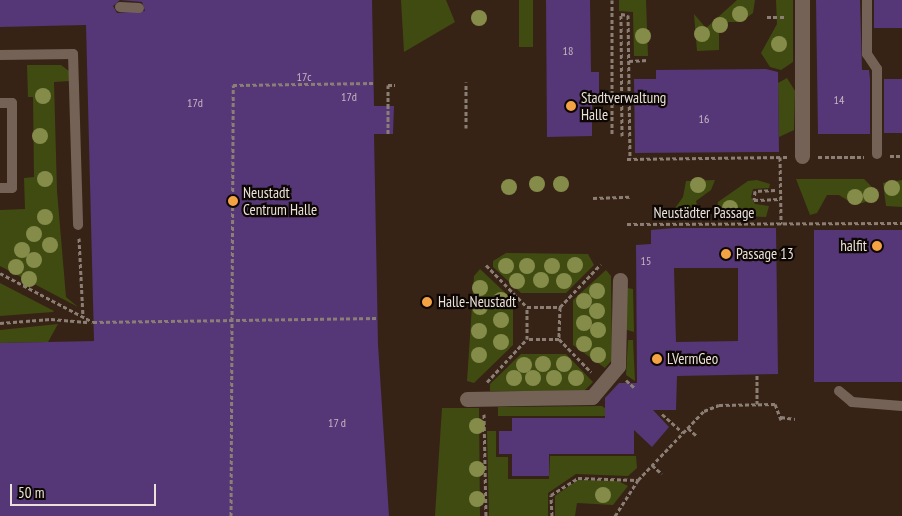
<!DOCTYPE html>
<html>
<head>
<meta charset="utf-8">
<style>
	body { margin:0 }
	#map { position:relative; width:902px; height:516px; overflow:hidden; background:#291b11; font-family:"PT Sans Narrow",sans-serif }
	div>[style] { position:absolute }
	.built>* { inset:0; background:#362315; transform-origin:0 0 }
	.green>* { inset:0; background:#404b11; transform-origin:0 0 }
	.building>* { inset:0; background:#553677; transform-origin:0 0 }
	.path>* { height:3px; margin-top:-1.5px; transform-origin:0; background:repeating-linear-gradient(90deg,#8a7e75 0 4px,transparent 0 6.5px) }
	.lane>* { height:10px; margin:-5px; padding:0 5px; transform-origin:5px; border-radius:5px; background:#746257 }
	.street>* { height:15px; margin:-7.5px; padding:0 7.5px; transform-origin:7.5px; border-radius:7.5px; background:#746257 }
	.trees>* { width:16px; height:16px; margin:-8px; border-radius:50%; background:#858c4a }
	.dots>* { width:14px; height:14px; translate:-50% -50%; box-sizing:border-box; border:2px solid #0d0704; border-radius:50% }
	span { translate:-50% -50%; white-space:nowrap; text-align:center; line-height:1.15; -webkit-text-stroke:4.5px #0d0704; paint-order:stroke }
	.number-label { font-size:12px; color:#c5b6c0 }
	.number-label span { -webkit-text-stroke-width:0 }
	.poi-label { font-size:15px; color:#eae0d9 }
	.left { translate:0 -50%; text-align:left }
	.right { translate:-100% -50%; text-align:right }
	.street-label { font-size:15px; color:#eae0d9 }
	.scale { position:absolute; left:10px; top:484px; width:146px; height:22px; box-sizing:border-box; border:2px solid #eae0d9; border-top:0; padding-left:6px; font-size:15px; line-height:18px; white-space:nowrap; color:#eae0d9; -webkit-text-stroke:4px #0d0704; paint-order:stroke }
</style>
</head>
<body>
<div id="map">
	<div class="built">
		<div style="left:0;top:0;width:902px;height:516px"></div>
	</div>
	<div class="green">
		<div style="clip-path:polygon(401px 0,446px 0,455px 22px,404px 52px)"></div>
		<div style="left:519px;top:0;width:14px;height:47px"></div>
		<div style="clip-path:polygon(619px 0,646px 0,648px 56px,634px 56px,633px 12px,619px 11px)"></div>
		<div style="clip-path:polygon(737px 0,755px 0,753px 13px,741px 22px,719px 22px,719px 50px,697px 51px,694px 14px,706px 28px)"></div>
		<div style="clip-path:polygon(776px 0,793px 0,793px 62px,781px 70px,770px 67px,761px 53px,777px 24px)"></div>
		<div style="clip-path:polygon(27px 65px,61px 65px,69px 71px,70px 81px,54px 82px,57px 191px,66px 297px,78px 307px,0 266px,0 210px,25px 209px,24px 178px,34px 177px,33px 97px,28px 97px)"></div>
		<div style="clip-path:polygon(787px 78px,795px 91px,794px 130px,779px 137px,778px 83px)"></div>
		<div style="clip-path:polygon(796px 179px,864px 179px,872px 187px,872px 200px,855px 205px,839px 195px,827px 195px,817px 213px,810px 215px)"></div>
		<div style="clip-path:polygon(715px 180px,711px 190px,696px 201px,700px 217px,668px 218px,683px 197px,686px 181px)"></div>
		<div style="clip-path:polygon(757px 180px,770px 184px,769px 188px,753px 189px,751px 197px,755px 204px,769px 206px,766px 217px,716px 214px,718px 202px,748px 181px)"></div>
		<div style="clip-path:polygon(902px 180px,902px 207px,886px 206px,883px 183px)"></div>
		<div style="clip-path:polygon(506px 253px,588px 254px,594px 265px,566px 293px,521px 293px,493px 267px,493px 261px)"></div>
		<div style="clip-path:polygon(480px 269px,513px 300px,513px 345px,474px 383px,467px 381px,474px 276px)"></div>
		<div style="clip-path:polygon(606px 270px,611px 276px,612px 360px,605px 368px,573px 345px,573px 300px)"></div>
		<div style="clip-path:polygon(0 283px,54px 311px,53px 312px,0 316px)"></div>
		<div style="clip-path:polygon(627px 288px,633px 289px,634px 332px,624px 329px)"></div>
		<div style="clip-path:polygon(58px 324px,48px 342px,0 343px,0 330px)"></div>
		<div style="clip-path:polygon(628px 340px,633px 340px,635px 381px,626px 375px)"></div>
		<div style="clip-path:polygon(521px 354px,566px 354px,593px 382px,584px 391px,490px 391px,490px 384px)"></div>
		<div style="clip-path:polygon(602px 406px,610px 412px,605px 416px,498px 416px,498px 407px)"></div>
		<div style="clip-path:polygon(442px 408px,479px 408px,480px 516px,435px 516px)"></div>
		<div style="clip-path:polygon(487px 431px,496px 431px,496px 457px,508px 457px,508px 479px,549px 479px,550px 456px,636px 456px,637px 468px,628px 476px,576px 474px,548px 493px,548px 516px,489px 516px)"></div>
		<div style="clip-path:polygon(578px 480px,618px 481px,628px 486px,613px 505px,577px 503px,575px 516px,555px 516px,555px 496px)"></div>
	</div>
	<div class="building">
		<div style="clip-path:polygon(evenodd,0 0,372px 0,374px 106px,394px 106px,393px 134px,374px 134px,378px 344px,389px 516px,0 516px,0 343px,94px 341px,86px 25px,0 27px,0 0,120px 0,142px 2px,145px 11px,117px 13px,113px 6px,120px 0)"></div>
		<div style="clip-path:polygon(546px 0,590px 0,591px 72px,599px 72px,599px 94px,592px 94px,592px 136px,547px 137px)"></div>
		<div style="clip-path:polygon(816px 0,860px 0,862px 70px,869px 70px,870px 79px,870px 134px,818px 134px)"></div>
		<div style="left:874px;top:0;width:28px;height:28px"></div>
		<div style="clip-path:polygon(766px 69px,778px 72px,779px 152px,635px 153px,634px 79px,656px 79px,656px 70px)"></div>
		<div style="left:884px;top:79px;width:18px;height:54px"></div>
		<div style="clip-path:polygon(evenodd,674px 228px,776px 228px,778px 374px,677px 376px,676px 410px,653px 410px,669px 427px,652px 447px,634px 430px,634px 454px,549px 454px,549px 476px,512px 476px,512px 454px,499px 454px,499px 431px,512px 431px,512px 418px,605px 418px,605px 398px,619px 383px,637px 383px,636px 245px,651px 244px,651px 230px,674px 228px,674px 268px,738px 268px,738px 341px,676px 342px,674px 268px)"></div>
		<div style="left:902px;top:230px;width:152px;height:88px;rotate:90deg"></div>
	</div>
	<div class="path">
		<div style="left:612px;top:0;width:136px;rotate:90deg"></div>
		<div style="left:767px;top:17px;width:19px"></div>
		<div style="left:629px;top:61px;width:19px;rotate:-3deg"></div>
		<div style="left:466px;top:128px;width:46px;rotate:-90deg"></div>
		<div style="left:388px;top:134px;width:49px;rotate:-90deg"></div>
		<div style="left:388px;top:85px;width:7px"></div>
		<div style="left:622px;top:136px;width:122px;rotate:-90.5deg"></div>
		<div style="left:621px;top:14px;width:7px;rotate:8deg"></div>
		<div style="left:628px;top:15px;width:143px;rotate:89.2deg"></div>
		<div style="left:890px;top:156px;width:12px"></div>
		<div style="left:780px;top:157px;width:67px;rotate:89.1deg"></div>
		<div style="left:818px;top:157px;width:46px"></div>
		<div style="left:627px;top:159px;width:160px;rotate:-0.7deg"></div>
		<div style="left:775px;top:190px;width:20px;rotate:177deg"></div>
		<div style="left:755px;top:191px;width:9px;rotate:96deg"></div>
		<div style="left:754px;top:200px;width:26px;rotate:-2deg"></div>
		<div style="left:593px;top:198px;width:37px;rotate:-2deg"></div>
		<div style="left:627px;top:224px;width:275px;rotate:-0.2deg"></div>
		<div style="left:79px;top:238px;width:79px;rotate:87.1deg"></div>
		<div style="left:486px;top:265px;width:59px;rotate:45.7deg"></div>
		<div style="left:0;top:273px;width:105px;rotate:27.8deg"></div>
		<div style="left:93px;top:322px;width:285px;rotate:-0.8deg"></div>
		<div style="left:560px;top:307px;width:32px;rotate:92deg"></div>
		<div style="left:559px;top:339px;width:32px;rotate:180deg"></div>
		<div style="left:527px;top:339px;width:32px;rotate:-90deg"></div>
		<div style="left:527px;top:307px;width:33px"></div>
		<div style="left:560px;top:307px;width:59px;rotate:-46.4deg"></div>
		<div style="left:0;top:323px;width:51px;rotate:-4.5deg"></div>
		<div style="left:51px;top:319px;width:38px;rotate:5deg"></div>
		<div style="left:559px;top:339px;width:46px;rotate:45.9deg"></div>
		<div style="left:757px;top:375px;width:29px;rotate:90deg"></div>
		<div style="left:626px;top:380px;width:12px;rotate:42deg"></div>
		<div style="left:487px;top:382px;width:59px;rotate:-47.1deg"></div>
		<div style="left:484px;top:414px;width:102px;rotate:88.9deg"></div>
		<div style="left:662px;top:414px;width:28px;rotate:42deg"></div>
		<div style="left:781px;top:417px;width:14px;rotate:8deg"></div>
		<div style="left:688px;top:428px;width:12px;rotate:42deg"></div>
		<div style="left:652px;top:465px;width:13px;rotate:42deg"></div>
		<div style="left:231px;top:516px;width:431px;rotate:-89.7deg"></div>
		<div style="left:233px;top:85px;width:141px;rotate:-0.8deg"></div>
		<div style="left:552px;top:516px;width:21px;rotate:-93deg"></div>
		<div style="left:551px;top:495px;width:32px;rotate:-32deg"></div>
		<div style="left:578px;top:478px;width:59px;rotate:1.9deg"></div>
		<div style="left:615px;top:516px;width:43px;rotate:-57.4deg"></div>
		<div style="left:638px;top:480px;width:95px;rotate:-46.3deg"></div>
		<div style="left:704px;top:411px;width:16px;rotate:-22deg"></div>
		<div style="left:719px;top:405px;width:56px;rotate:-1deg"></div>
		<div style="left:775px;top:404px;width:17px;rotate:69deg"></div>
	</div>
	<div class="lane">
		<div style="left:867px;top:0;width:54px;rotate:90deg"></div>
		<div style="left:867px;top:54px;width:18px;rotate:56deg"></div>
		<div style="left:877px;top:69px;width:85px;rotate:90deg"></div>
		<div style="left:120px;top:7px;width:19px;rotate:3deg"></div>
		<div style="left:0;top:55px;width:73px;rotate:-0.8deg"></div>
		<div style="left:73px;top:54px;width:171px;rotate:88.3deg"></div>
		<div style="left:0;top:103px;width:12px"></div>
		<div style="left:12px;top:103px;width:85px;rotate:90deg"></div>
		<div style="left:12px;top:188px;width:12px;rotate:180deg"></div>
		<div style="left:839px;top:391px;width:17px;rotate:40deg"></div>
		<div style="left:852px;top:402px;width:50px;rotate:4.6deg"></div>
	</div>
	<div class="street">
		<div style="left:802px;top:156px;width:156px;rotate:-90deg"></div>
		<div style="left:467px;top:399px;width:125px;rotate:-0.9deg"></div>
		<div style="left:592px;top:397px;width:40px;rotate:-50deg"></div>
		<div style="left:618px;top:366px;width:86px;rotate:-88.7deg"></div>
	</div>
	<div class="trees">
		<div style="left:740px;top:14px"></div>
		<div style="left:479px;top:18px"></div>
		<div style="left:720px;top:25px"></div>
		<div style="left:702px;top:34px"></div>
		<div style="left:643px;top:36px"></div>
		<div style="left:779px;top:44px"></div>
		<div style="left:43px;top:96px"></div>
		<div style="left:40px;top:136px"></div>
		<div style="left:45px;top:179px"></div>
		<div style="left:537px;top:184px"></div>
		<div style="left:561px;top:184px"></div>
		<div style="left:698px;top:185px"></div>
		<div style="left:509px;top:187px"></div>
		<div style="left:892px;top:188px"></div>
		<div style="left:871px;top:195px"></div>
		<div style="left:855px;top:197px"></div>
		<div style="left:730px;top:208px"></div>
		<div style="left:45px;top:217px"></div>
		<div style="left:34px;top:234px"></div>
		<div style="left:50px;top:245px"></div>
		<div style="left:22px;top:250px"></div>
		<div style="left:34px;top:260px"></div>
		<div style="left:575px;top:265px"></div>
		<div style="left:506px;top:266px"></div>
		<div style="left:527px;top:266px"></div>
		<div style="left:552px;top:266px"></div>
		<div style="left:16px;top:267px"></div>
		<div style="left:29px;top:279px"></div>
		<div style="left:541px;top:280px"></div>
		<div style="left:517px;top:281px"></div>
		<div style="left:564px;top:281px"></div>
		<div style="left:480px;top:288px"></div>
		<div style="left:597px;top:291px"></div>
		<div style="left:501px;top:300px"></div>
		<div style="left:584px;top:301px"></div>
		<div style="left:480px;top:307px"></div>
		<div style="left:597px;top:311px"></div>
		<div style="left:501px;top:320px"></div>
		<div style="left:584px;top:323px"></div>
		<div style="left:598px;top:330px"></div>
		<div style="left:479px;top:331px"></div>
		<div style="left:501px;top:342px"></div>
		<div style="left:584px;top:344px"></div>
		<div style="left:479px;top:355px"></div>
		<div style="left:598px;top:355px"></div>
		<div style="left:543px;top:364px"></div>
		<div style="left:564px;top:364px"></div>
		<div style="left:524px;top:365px"></div>
		<div style="left:514px;top:378px"></div>
		<div style="left:533px;top:378px"></div>
		<div style="left:554px;top:378px"></div>
		<div style="left:576px;top:378px"></div>
		<div style="left:477px;top:426px"></div>
		<div style="left:477px;top:469px"></div>
		<div style="left:603px;top:495px"></div>
		<div style="left:477px;top:499px"></div>
	</div>
	<div class="dots">
		<div style="left:571px;top:106px;background:#f4a344"></div>
		<div style="left:233px;top:201px;background:#f4a344"></div>
		<div style="left:877px;top:246px;background:#f4a344"></div>
		<div style="left:726px;top:254px;background:#f4a344"></div>
		<div style="left:427px;top:302px;background:#f4a344"></div>
		<div style="left:657px;top:359px;background:#f4a344"></div>
	</div>
	<div class="number-label">
		<span style="left:568px;top:51px">18</span>
		<span style="left:304px;top:77px">17c</span>
		<span style="left:349px;top:97px">17d</span>
		<span style="left:839px;top:100px">14</span>
		<span style="left:195px;top:103px">17d</span>
		<span style="left:704px;top:119px">16</span>
		<span style="left:646px;top:261px">15</span>
		<span style="left:337px;top:423px">17 d</span>
	</div>
	<div class="poi-label">
		<span class="left" style="left:581px;top:106px">Stadtverwaltung<br>Halle</span>
		<span class="left" style="left:243px;top:201px">Neustadt<br>Centrum Halle</span>
		<span class="right" style="left:867px;top:246px">halfit</span>
		<span class="left" style="left:736px;top:254px">Passage 13</span>
		<span class="left" style="left:438px;top:302px">Halle-Neustadt</span>
		<span class="left" style="left:667px;top:359px">LVermGeo</span>
	</div>
	<div class="street-label">
		<span style="left:704px;top:213px">Neustädter Passage</span>
	</div>
	<div class="scale">50 m</div>
</div>
</body>
</html>
